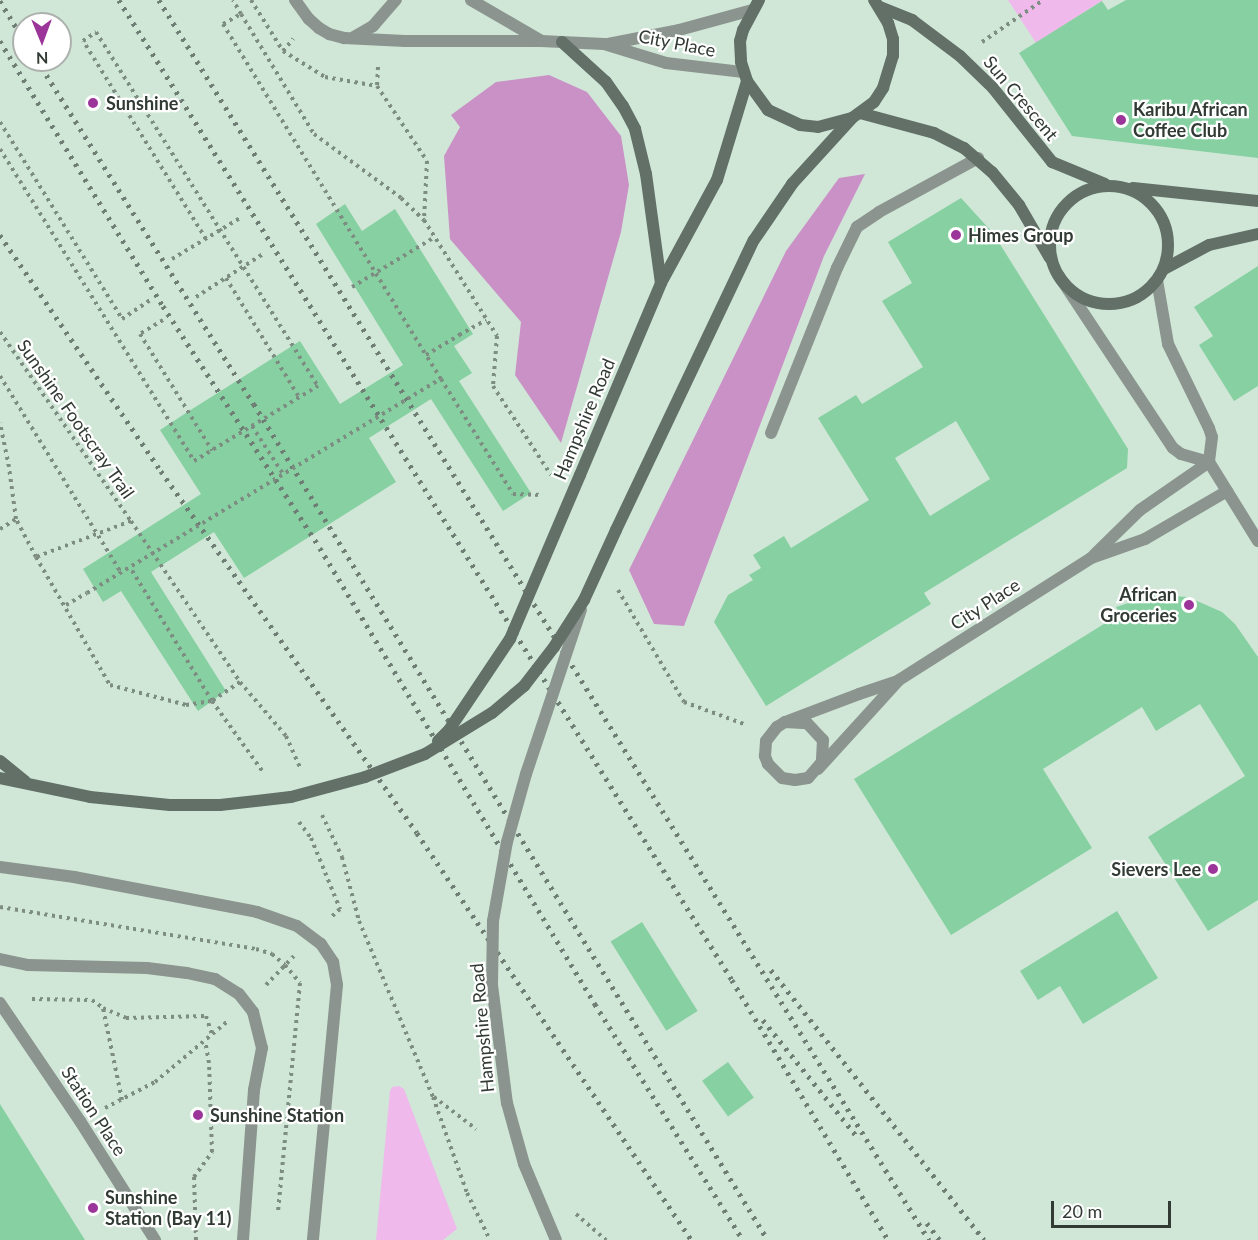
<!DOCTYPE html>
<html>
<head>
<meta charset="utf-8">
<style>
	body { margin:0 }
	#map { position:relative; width:1258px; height:1240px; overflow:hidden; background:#d0e7d7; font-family:Lato,sans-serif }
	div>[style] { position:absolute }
	.green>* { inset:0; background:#efb9eb }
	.forest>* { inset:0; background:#ca91c6 }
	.building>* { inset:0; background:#87d0a2; transform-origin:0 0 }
	.path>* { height:4px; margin-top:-2px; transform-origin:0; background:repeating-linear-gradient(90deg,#7d8d82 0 3px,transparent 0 7.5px) }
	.service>* { height:12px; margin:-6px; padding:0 6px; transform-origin:6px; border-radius:6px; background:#8b948e }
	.minor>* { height:12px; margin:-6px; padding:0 6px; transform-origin:6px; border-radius:6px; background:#8b948e }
	.tertiary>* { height:12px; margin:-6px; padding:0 6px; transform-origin:6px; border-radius:6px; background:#8b948e }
	.secondary>* { height:12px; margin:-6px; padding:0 6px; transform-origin:6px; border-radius:6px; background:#627067 }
	.secondary>.ring { margin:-6px; padding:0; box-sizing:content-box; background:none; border:12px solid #627067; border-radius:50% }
	.rail>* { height:4.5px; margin-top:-2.25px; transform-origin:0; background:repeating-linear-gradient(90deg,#6f7e74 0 3px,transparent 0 9px) }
	.path-bridge>* { height:4px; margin-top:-2px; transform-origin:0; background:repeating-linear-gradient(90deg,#7d8d82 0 3px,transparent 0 7.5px) }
	.tertiary-bridge>* { height:12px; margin:-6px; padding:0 6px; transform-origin:6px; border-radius:6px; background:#8b948e }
	.secondary-bridge>* { height:12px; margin:-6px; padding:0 6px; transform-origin:6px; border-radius:6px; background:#627067 }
	.dots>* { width:16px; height:16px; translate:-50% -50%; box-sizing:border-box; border:3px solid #fff; border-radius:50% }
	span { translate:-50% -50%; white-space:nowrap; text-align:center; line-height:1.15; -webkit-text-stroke:4.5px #fff; paint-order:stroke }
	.street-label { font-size:18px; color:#313b34 }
	.poi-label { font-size:18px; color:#313b34; font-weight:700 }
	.left { translate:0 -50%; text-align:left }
	.right { translate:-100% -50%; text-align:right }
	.north { position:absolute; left:12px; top:12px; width:60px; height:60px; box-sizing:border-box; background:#fff; border:2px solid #adb1ae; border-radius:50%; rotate:179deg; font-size:16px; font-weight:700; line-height:24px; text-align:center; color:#313b34 }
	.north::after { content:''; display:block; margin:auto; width:21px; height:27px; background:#9c3599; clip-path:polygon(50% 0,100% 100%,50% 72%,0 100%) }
	.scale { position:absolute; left:1051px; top:1201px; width:120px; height:27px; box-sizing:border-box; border:3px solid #313b34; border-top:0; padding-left:8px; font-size:18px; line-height:21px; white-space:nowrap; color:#313b34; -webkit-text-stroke:4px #fff; paint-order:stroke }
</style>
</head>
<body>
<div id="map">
	<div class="green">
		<div style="clip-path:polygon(1008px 0,1103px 0,1036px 43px)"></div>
		<div style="clip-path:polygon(399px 1086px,404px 1089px,457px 1229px,443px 1240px,376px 1240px,390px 1091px,392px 1087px)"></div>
	</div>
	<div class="forest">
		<div style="clip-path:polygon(549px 75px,587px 92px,621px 136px,629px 185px,621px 232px,561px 443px,515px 375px,521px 322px,450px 239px,444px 156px,460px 127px,451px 115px,496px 82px)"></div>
		<div style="clip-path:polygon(865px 174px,824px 256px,684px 626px,654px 624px,629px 570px,786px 251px,839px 178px)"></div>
	</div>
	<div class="building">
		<div style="clip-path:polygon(1126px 0,1258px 0,1258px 158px,1072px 136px,1019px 53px,1102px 1px,1108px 10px)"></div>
		<div style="clip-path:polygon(evenodd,961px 198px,993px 233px,1128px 449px,1127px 468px,924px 593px,931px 604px,766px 706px,714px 622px,728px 595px,753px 580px,749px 575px,761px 568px,753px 555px,784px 536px,791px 548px,869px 500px,818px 418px,856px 395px,862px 404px,923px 367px,882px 301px,912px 283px,888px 242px,961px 198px,956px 421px,990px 479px,930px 516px,895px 458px,956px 421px)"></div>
		<div style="clip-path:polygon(345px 204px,362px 231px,395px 209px,473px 334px,454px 346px,472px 373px,459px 381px,531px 493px,503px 511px,431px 399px,369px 438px,396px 482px,244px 578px,214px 532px,151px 572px,226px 691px,198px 711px,121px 591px,103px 602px,83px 569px,201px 494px,160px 430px,189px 411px,300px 341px,340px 404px,403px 365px,316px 224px)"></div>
		<div style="clip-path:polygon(1258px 266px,1258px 386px,1234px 401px,1199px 345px,1213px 336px,1194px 307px)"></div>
		<div style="clip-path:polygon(1153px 595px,1188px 597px,1222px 612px,1235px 624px,1258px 657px,1258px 900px,1208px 931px,1148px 837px,1245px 776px,1200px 704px,1156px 731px,1142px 707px,1043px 769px,1092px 848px,951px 935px,854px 779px,1120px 614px,1116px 607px)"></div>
		<div style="clip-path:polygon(1117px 911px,1158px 978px,1083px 1024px,1060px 986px,1038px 1000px,1020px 971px)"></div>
		<div style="left:642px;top:922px;width:105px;height:37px;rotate:58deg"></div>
		<div style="left:728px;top:1062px;width:44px;height:32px;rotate:54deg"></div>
		<div style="clip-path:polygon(0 1104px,58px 1197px,85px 1240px,0 1240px)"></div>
	</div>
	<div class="path">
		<div style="left:251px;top:0;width:60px;rotate:57.9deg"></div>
		<div style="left:283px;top:51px;width:49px;rotate:31.8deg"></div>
		<div style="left:325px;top:77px;width:53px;rotate:9.8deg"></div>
		<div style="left:241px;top:14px;width:140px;rotate:58.7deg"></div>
		<div style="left:314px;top:134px;width:108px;rotate:36.3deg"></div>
		<div style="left:401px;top:198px;width:32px;rotate:44deg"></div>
		<div style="left:223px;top:24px;width:21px;rotate:-29deg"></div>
		<div style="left:241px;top:14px;width:16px;rotate:-120deg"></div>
		<div style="left:982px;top:42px;width:74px;rotate:-34.5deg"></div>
		<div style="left:283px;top:51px;width:16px;rotate:-50deg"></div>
		<div style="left:378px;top:67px;width:19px;rotate:93deg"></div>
		<div style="left:377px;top:86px;width:90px;rotate:56.3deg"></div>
		<div style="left:427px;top:161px;width:59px;rotate:92.9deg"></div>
		<div style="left:424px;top:220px;width:137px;rotate:57.8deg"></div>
		<div style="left:497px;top:336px;width:50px;rotate:94.6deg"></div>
		<div style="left:493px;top:386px;width:106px;rotate:56.9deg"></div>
		<div style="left:0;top:122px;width:232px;rotate:58.2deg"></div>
		<div style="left:122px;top:319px;width:34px;rotate:-34deg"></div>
		<div style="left:0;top:149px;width:367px;rotate:58.1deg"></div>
		<div style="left:172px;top:259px;width:79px;rotate:-31.1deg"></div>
		<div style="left:226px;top:278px;width:140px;rotate:58.5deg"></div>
		<div style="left:352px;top:287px;width:97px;rotate:-31.1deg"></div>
		<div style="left:196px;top:297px;width:80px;rotate:-32.7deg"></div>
		<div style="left:163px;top:320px;width:27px;rotate:149deg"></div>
		<div style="left:140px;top:334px;width:137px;rotate:58.2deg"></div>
		<div style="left:0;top:332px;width:230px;rotate:55.3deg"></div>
		<div style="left:131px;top:521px;width:102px;rotate:159.2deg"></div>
		<div style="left:36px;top:557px;width:43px;rotate:-117.8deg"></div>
		<div style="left:16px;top:519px;width:52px;rotate:-97.7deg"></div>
		<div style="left:9px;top:467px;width:45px;rotate:-101.6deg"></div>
		<div style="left:459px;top:335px;width:31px;rotate:-29deg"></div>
		<div style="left:299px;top:356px;width:36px;rotate:58deg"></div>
		<div style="left:441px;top:379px;width:136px;rotate:57.9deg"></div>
		<div style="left:513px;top:494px;width:29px;rotate:2deg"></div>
		<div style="left:252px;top:426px;width:57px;rotate:57.1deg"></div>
		<div style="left:131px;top:521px;width:194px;rotate:55.9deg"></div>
		<div style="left:240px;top:682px;width:71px;rotate:49.6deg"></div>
		<div style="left:286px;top:736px;width:34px;rotate:66deg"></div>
		<div style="left:0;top:529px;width:19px;rotate:-32deg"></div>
		<div style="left:36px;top:557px;width:148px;rotate:60deg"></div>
		<div style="left:110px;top:685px;width:79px;rotate:14.7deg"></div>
		<div style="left:186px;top:705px;width:26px;rotate:-9deg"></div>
		<div style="left:212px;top:701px;width:157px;rotate:-121.5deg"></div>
		<div style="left:618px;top:590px;width:130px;rotate:59.5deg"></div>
		<div style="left:684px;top:702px;width:67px;rotate:20.1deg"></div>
		<div style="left:66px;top:605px;width:24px;rotate:-30deg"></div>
		<div style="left:240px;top:682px;width:34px;rotate:146deg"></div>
		<div style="left:212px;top:701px;width:87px;rotate:54.3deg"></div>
		<div style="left:322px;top:815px;width:47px;rotate:64.5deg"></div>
		<div style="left:342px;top:857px;width:66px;rotate:75.1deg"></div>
		<div style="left:359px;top:921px;width:191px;rotate:67.2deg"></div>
		<div style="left:433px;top:1097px;width:102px;rotate:70.5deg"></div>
		<div style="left:467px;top:1193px;width:52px;rotate:63.9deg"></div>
		<div style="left:299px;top:822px;width:20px;rotate:53deg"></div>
		<div style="left:311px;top:838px;width:77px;rotate:67.8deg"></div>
		<div style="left:340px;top:909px;width:13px;rotate:138deg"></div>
		<div style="left:0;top:907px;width:259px;rotate:9.3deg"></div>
		<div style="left:256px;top:949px;width:17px;rotate:17deg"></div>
		<div style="left:272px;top:954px;width:17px;rotate:40deg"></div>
		<div style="left:285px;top:965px;width:23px;rotate:50deg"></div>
		<div style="left:300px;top:983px;width:231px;rotate:95.5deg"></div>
		<div style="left:266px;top:985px;width:40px;rotate:-46deg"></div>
		<div style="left:32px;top:999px;width:60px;rotate:1deg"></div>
		<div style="left:92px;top:1000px;width:14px;rotate:36deg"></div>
		<div style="left:434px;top:1097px;width:53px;rotate:37.3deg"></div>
		<div style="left:122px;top:1100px;width:94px;rotate:-101.7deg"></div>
		<div style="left:103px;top:1008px;width:25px;rotate:23deg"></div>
		<div style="left:126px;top:1018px;width:80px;rotate:-1.4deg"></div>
		<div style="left:206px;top:1016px;width:19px;rotate:72deg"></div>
		<div style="left:105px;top:1108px;width:56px;rotate:-27.5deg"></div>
		<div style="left:155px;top:1082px;width:95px;rotate:-39.9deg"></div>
		<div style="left:576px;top:1214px;width:40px;rotate:41deg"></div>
		<div style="left:196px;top:1240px;width:63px;rotate:-91.8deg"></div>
		<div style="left:194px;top:1177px;width:31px;rotate:-54deg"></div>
		<div style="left:212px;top:1152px;width:89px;rotate:-91.9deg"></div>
		<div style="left:209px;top:1063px;width:22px;rotate:-100deg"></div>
	</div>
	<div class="service">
		<div style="left:295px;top:0;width:24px;rotate:54deg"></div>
		<div style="left:309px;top:19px;width:13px;rotate:42deg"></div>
		<div style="left:319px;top:28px;width:12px;rotate:31deg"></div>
		<div style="left:329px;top:34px;width:16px;rotate:15deg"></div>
		<div style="left:344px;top:38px;width:61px;rotate:2.8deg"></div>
		<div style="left:405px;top:41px;width:136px"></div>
		<div style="left:471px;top:0;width:80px;rotate:30.1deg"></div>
		<div style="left:354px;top:37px;width:22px;rotate:-30deg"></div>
		<div style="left:373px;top:26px;width:35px;rotate:-49deg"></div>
		<div style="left:771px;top:433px;width:178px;rotate:-68.2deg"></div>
		<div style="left:837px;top:268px;width:46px;rotate:-64deg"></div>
		<div style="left:857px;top:227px;width:27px;rotate:-34deg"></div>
		<div style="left:879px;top:212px;width:113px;rotate:-28.6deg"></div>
		<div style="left:0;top:867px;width:75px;rotate:7.7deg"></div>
		<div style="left:74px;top:877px;width:186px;rotate:10.8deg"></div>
		<div style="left:257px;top:912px;width:42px;rotate:19.3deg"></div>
		<div style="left:297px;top:926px;width:30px;rotate:37deg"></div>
		<div style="left:321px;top:944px;width:22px;rotate:56deg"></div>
		<div style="left:333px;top:962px;width:23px;rotate:80deg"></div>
		<div style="left:337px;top:985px;width:256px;rotate:95.4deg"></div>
		<div style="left:0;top:959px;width:29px;rotate:12deg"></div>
		<div style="left:28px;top:965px;width:119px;rotate:1.4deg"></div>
		<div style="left:147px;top:968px;width:40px;rotate:7.1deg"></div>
		<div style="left:187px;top:973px;width:29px;rotate:12deg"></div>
		<div style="left:215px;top:979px;width:28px;rotate:32deg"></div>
		<div style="left:239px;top:994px;width:23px;rotate:52deg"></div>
		<div style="left:253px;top:1012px;width:37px;rotate:76deg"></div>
		<div style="left:262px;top:1048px;width:43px;rotate:100.8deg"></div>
		<div style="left:254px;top:1090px;width:150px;rotate:94.2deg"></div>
		<div style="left:0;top:1003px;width:143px;rotate:55.9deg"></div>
		<div style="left:80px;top:1121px;width:141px;rotate:57.8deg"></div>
	</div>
	<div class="minor">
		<div style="left:541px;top:41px;width:63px;rotate:2.7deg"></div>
		<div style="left:604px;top:44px;width:65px;rotate:17deg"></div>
		<div style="left:666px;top:63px;width:78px;rotate:6.7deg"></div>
		<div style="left:608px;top:44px;width:72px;rotate:-11.2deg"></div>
		<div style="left:679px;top:30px;width:76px;rotate:-15.3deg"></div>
		<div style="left:1094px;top:555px;width:64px;rotate:-44.4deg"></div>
		<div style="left:1140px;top:510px;width:84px;rotate:-34.8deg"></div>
		<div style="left:785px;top:722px;width:22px;rotate:3deg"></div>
		<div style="left:807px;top:723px;width:23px;rotate:47deg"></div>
		<div style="left:823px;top:740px;width:22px;rotate:93deg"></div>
		<div style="left:822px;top:762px;width:21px;rotate:131deg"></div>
		<div style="left:808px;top:778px;width:13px;rotate:171deg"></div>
		<div style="left:795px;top:780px;width:13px;rotate:-171deg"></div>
		<div style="left:782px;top:778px;width:20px;rotate:-135deg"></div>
		<div style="left:768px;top:764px;width:9px;rotate:-111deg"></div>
		<div style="left:765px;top:756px;width:15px;rotate:-86deg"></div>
		<div style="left:766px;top:741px;width:18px;rotate:-52deg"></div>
		<div style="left:777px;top:727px;width:9px;rotate:-32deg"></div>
		<div style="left:785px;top:722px;width:79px;rotate:-20.7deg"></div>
		<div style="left:859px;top:694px;width:41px;rotate:-18.4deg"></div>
		<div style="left:818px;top:769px;width:120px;rotate:-47.7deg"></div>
		<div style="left:899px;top:680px;width:227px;rotate:-32.4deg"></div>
		<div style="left:1091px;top:558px;width:57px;rotate:-19.4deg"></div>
		<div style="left:1145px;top:539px;width:95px;rotate:-30.3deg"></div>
	</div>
	<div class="tertiary">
		<div style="left:1059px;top:276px;width:206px;rotate:56.5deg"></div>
		<div style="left:1173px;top:448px;width:10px;rotate:37deg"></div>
		<div style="left:1181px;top:454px;width:29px;rotate:16deg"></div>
		<div style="left:1157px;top:280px;width:65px;rotate:80.2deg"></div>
		<div style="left:1168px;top:344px;width:93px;rotate:64deg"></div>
		<div style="left:1209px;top:428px;width:9px;rotate:72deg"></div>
		<div style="left:1212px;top:437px;width:25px;rotate:97deg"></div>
		<div style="left:1209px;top:462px;width:93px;rotate:58.2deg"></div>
		<div style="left:492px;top:985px;width:119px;rotate:82.8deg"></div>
		<div style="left:507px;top:1103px;width:63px;rotate:74.4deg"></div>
		<div style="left:524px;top:1164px;width:82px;rotate:67.2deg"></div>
	</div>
	<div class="secondary">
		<div style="left:759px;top:0;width:34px;rotate:118deg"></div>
		<div style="left:743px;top:30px;width:11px;rotate:105deg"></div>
		<div style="left:740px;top:41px;width:21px;rotate:87deg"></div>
		<div style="left:741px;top:62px;width:20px;rotate:72deg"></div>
		<div style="left:747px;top:81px;width:36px;rotate:54deg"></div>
		<div style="left:768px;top:110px;width:35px;rotate:25deg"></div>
		<div style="left:800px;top:125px;width:18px;rotate:6deg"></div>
		<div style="left:818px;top:127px;width:35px;rotate:-15deg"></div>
		<div style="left:852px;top:118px;width:27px;rotate:-36deg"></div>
		<div style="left:874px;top:102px;width:17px;rotate:-57deg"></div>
		<div style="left:883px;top:88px;width:34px;rotate:-73deg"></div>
		<div style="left:893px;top:56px;width:17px;rotate:-90deg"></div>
		<div style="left:893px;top:39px;width:17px;rotate:-107deg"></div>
		<div style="left:888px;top:23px;width:27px;rotate:-121deg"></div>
		<div style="left:880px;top:7px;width:35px;rotate:22deg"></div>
		<div style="left:912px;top:20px;width:60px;rotate:36.9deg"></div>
		<div style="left:960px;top:56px;width:46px;rotate:44.1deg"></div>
		<div style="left:993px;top:88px;width:95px;rotate:51.4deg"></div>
		<div style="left:1052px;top:162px;width:57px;rotate:22.5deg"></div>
		<div style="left:562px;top:42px;width:59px;rotate:42.3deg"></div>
		<div style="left:606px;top:82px;width:29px;rotate:55deg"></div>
		<div style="left:623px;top:106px;width:26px;rotate:62deg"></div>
		<div style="left:635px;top:129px;width:46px;rotate:76.3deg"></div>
		<div style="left:646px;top:174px;width:110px;rotate:82.2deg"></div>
		<div style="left:860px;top:113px;width:77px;rotate:15.1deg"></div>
		<div style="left:934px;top:133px;width:34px;rotate:27deg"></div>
		<div style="left:964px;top:148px;width:37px;rotate:41deg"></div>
		<div style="left:992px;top:172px;width:43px;rotate:50.7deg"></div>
		<div style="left:1019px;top:205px;width:61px;rotate:59.7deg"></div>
		<div class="ring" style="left:1050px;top:186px;width:106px;height:106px"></div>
		<div style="left:1133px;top:188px;width:126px;rotate:5.9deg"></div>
		<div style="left:1164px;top:269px;width:51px;rotate:-28.1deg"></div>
		<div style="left:1209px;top:245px;width:50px;rotate:-12.7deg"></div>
		<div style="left:580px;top:475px;width:208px;rotate:-67.1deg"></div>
		<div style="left:661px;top:283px;width:117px;rotate:-61.5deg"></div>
		<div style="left:717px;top:180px;width:103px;rotate:-73.1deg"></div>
		<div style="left:616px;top:530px;width:321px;rotate:-64.6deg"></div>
		<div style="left:754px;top:240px;width:68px;rotate:-55.8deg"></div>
		<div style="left:792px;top:184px;width:89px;rotate:-47.7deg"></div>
		<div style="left:0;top:761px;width:32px;rotate:39deg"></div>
		<div style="left:0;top:778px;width:92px;rotate:11.9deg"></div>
		<div style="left:90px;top:797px;width:80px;rotate:5.7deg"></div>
		<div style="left:170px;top:805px;width:50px"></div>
	</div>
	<div class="rail">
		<div style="left:119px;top:0;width:1156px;rotate:57.97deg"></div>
		<div style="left:732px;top:980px;width:303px;rotate:59deg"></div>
		<div style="left:159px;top:0;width:1460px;rotate:58.16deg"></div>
		<div style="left:0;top:1px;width:46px;rotate:58.4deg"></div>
		<div style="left:0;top:41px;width:311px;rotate:58.4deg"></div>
		<div style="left:163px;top:306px;width:288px;rotate:57deg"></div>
		<div style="left:320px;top:548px;width:533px;rotate:58.91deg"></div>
		<div style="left:595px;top:1004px;width:279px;rotate:57.9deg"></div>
		<div style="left:37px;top:60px;width:407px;rotate:57.8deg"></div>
		<div style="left:254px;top:404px;width:981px;rotate:58.42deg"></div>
		<div style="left:0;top:235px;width:286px;rotate:55.7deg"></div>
		<div style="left:161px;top:471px;width:443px;rotate:54.7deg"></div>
		<div style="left:417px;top:833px;width:491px;rotate:56deg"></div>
		<div style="left:771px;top:970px;width:344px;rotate:51.7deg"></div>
		<div style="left:763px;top:1020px;width:153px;rotate:51.1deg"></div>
		<div style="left:927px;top:1223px;width:21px;rotate:53deg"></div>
	</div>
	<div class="path-bridge">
		<div style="left:223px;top:24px;width:388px;rotate:58.5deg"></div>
		<div style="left:206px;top:239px;width:233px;rotate:-121.8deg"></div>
		<div style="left:83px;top:41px;width:16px;rotate:-35deg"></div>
		<div style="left:96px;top:32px;width:382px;rotate:57.9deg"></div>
		<div style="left:0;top:376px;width:231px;rotate:58.4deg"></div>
		<div style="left:194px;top:461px;width:145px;rotate:-31.2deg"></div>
		<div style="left:87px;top:593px;width:414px;rotate:-31.2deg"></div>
		<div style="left:441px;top:379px;width:28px;rotate:-122deg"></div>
		<div style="left:426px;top:355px;width:39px;rotate:-31deg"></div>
	</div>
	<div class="tertiary-bridge">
		<div style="left:492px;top:985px;width:64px;rotate:-89.1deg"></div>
		<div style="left:493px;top:921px;width:80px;rotate:-80deg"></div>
		<div style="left:507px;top:842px;width:71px;rotate:-74.4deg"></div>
		<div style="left:526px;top:774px;width:173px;rotate:-71.5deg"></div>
	</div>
	<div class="secondary-bridge">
		<div style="left:438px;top:741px;width:16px;rotate:-45deg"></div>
		<div style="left:449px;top:730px;width:110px;rotate:-56.2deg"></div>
		<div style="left:510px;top:639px;width:178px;rotate:-66.9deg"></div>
		<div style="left:220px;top:805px;width:71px;rotate:-6.4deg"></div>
		<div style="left:291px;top:797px;width:77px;rotate:-15.1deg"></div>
		<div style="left:365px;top:777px;width:64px;rotate:-21deg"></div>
		<div style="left:425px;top:754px;width:79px;rotate:-31.5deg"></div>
		<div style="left:492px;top:713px;width:42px;rotate:-40.2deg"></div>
		<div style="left:524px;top:686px;width:49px;rotate:-52.4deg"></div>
		<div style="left:554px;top:647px;width:56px;rotate:-57.4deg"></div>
		<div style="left:584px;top:600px;width:77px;rotate:-65.4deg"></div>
	</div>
	<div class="dots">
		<div style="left:93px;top:103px;background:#9c3599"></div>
		<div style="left:1121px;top:120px;background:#9c3599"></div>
		<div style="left:956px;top:235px;background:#9c3599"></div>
		<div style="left:1189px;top:605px;background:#9c3599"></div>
		<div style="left:1213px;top:869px;background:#9c3599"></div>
		<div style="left:198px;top:1115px;background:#9c3599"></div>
		<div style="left:93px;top:1208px;background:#9c3599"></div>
	</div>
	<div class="street-label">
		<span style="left:677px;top:43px;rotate:11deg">City Place</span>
		<span style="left:1021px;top:98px;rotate:50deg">Sun Crescent</span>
		<span style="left:76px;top:419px;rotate:55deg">Sunshine Footscray Trail</span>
		<span style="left:584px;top:419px;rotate:-67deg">Hampshire Road</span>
		<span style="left:985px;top:604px;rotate:-33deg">City Place</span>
		<span style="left:482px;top:1028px;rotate:-95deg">Hampshire Road</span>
		<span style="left:94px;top:1111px;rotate:57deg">Station Place</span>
	</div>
	<div class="poi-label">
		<span class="left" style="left:106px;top:103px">Sunshine</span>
		<span class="left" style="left:1133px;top:120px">Karibu African<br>Coffee Club</span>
		<span class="left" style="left:968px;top:235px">Himes Group</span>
		<span class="right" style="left:1177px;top:605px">African<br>Groceries</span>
		<span class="right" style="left:1201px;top:869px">Sievers Lee</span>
		<span class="left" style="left:210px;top:1115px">Sunshine Station</span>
		<span class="left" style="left:105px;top:1208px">Sunshine<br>Station (Bay 11)</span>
	</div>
	<div class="north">N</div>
	<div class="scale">20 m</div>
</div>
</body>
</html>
